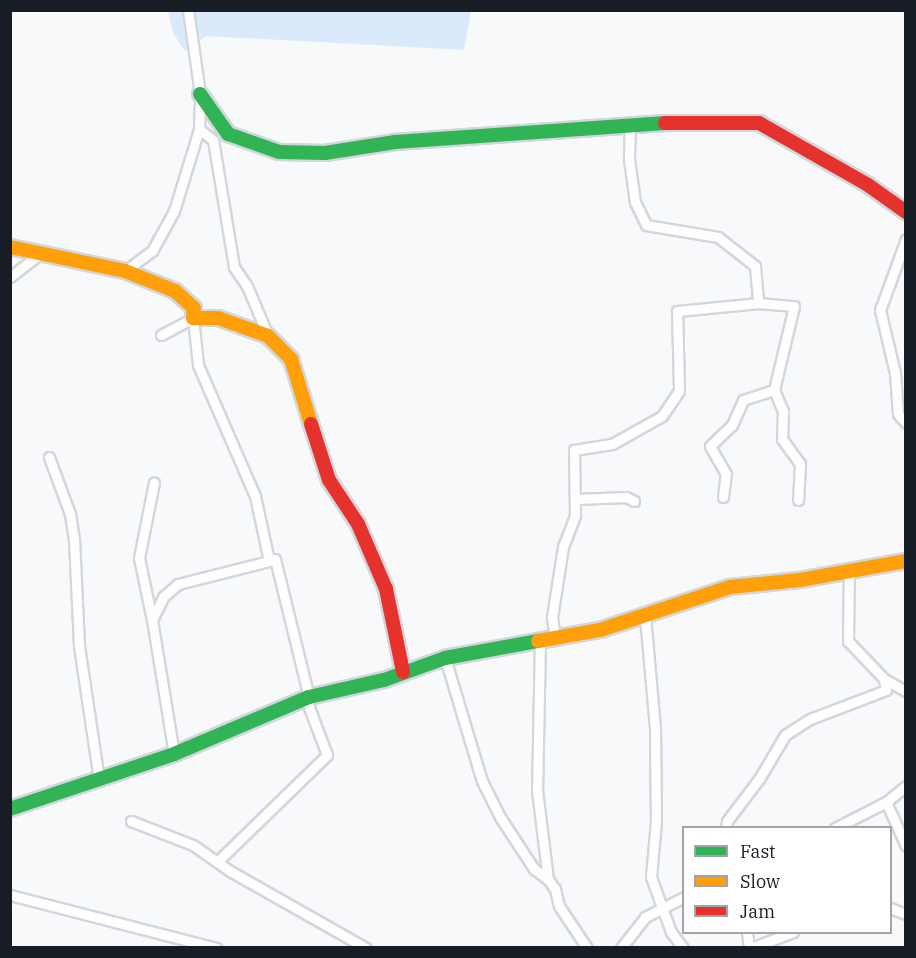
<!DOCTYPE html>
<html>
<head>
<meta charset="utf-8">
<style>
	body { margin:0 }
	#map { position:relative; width:916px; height:958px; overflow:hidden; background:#f7f9fb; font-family:"IBM Plex Serif",serif }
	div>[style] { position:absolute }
	.green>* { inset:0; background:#dbeafa }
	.roads { filter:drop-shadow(2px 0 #d3d7dd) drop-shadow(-2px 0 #d3d7dd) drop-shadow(0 2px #d3d7dd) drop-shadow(0 -2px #d3d7dd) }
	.street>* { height:9px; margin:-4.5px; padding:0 4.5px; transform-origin:4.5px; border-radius:4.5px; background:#fefefe }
	.fast>* { height:14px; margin:-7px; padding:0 7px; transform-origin:7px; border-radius:7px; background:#30b455 }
	.slow>* { height:14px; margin:-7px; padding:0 7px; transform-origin:7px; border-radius:7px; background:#ff9f0a }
	.jam>* { height:14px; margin:-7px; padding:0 7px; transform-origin:7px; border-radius:7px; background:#e5322d }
	span { translate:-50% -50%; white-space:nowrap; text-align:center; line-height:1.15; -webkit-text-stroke:4.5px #fff; paint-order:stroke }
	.frame { position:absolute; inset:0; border:12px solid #161d24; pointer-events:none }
	.legend { position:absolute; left:682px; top:826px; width:210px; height:108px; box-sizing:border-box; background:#fff; border:2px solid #a2a5a7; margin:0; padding:8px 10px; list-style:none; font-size:18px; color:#161d24 }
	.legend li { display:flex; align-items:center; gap:12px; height:30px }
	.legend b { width:30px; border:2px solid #a2a5a7 }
</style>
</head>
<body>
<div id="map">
	<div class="green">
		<div style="clip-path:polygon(471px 10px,464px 50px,206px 36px,185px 51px,173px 33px,168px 11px)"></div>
	</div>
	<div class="roads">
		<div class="street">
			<div style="left:630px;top:127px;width:32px;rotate:92deg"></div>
			<div style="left:629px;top:159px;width:43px;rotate:82.1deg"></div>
			<div style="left:635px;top:202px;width:25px;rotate:64deg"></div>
			<div style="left:646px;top:225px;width:73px;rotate:9.5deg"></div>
			<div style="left:718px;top:237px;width:47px;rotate:38.1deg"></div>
			<div style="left:755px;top:266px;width:37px;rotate:85deg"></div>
			<div style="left:758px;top:303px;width:36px;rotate:5deg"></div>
			<div style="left:794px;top:306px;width:86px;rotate:103.4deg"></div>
			<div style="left:774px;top:390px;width:23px;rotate:67deg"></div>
			<div style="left:783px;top:411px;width:28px;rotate:92deg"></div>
			<div style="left:782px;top:439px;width:31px;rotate:54deg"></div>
			<div style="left:800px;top:464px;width:36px;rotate:93deg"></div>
			<div style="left:199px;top:129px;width:18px;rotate:38deg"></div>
			<div style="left:213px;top:140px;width:129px;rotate:80.6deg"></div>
			<div style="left:234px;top:267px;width:23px;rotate:56deg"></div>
			<div style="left:247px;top:286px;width:54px;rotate:67.2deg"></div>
			<div style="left:906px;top:239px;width:76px;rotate:110.1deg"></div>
			<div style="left:880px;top:310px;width:65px;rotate:76.6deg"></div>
			<div style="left:895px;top:373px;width:41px;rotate:85.8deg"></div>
			<div style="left:898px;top:414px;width:12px;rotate:48deg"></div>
			<div style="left:125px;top:271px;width:34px;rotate:-37deg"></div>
			<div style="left:152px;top:251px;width:46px;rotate:-61.2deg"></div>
			<div style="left:174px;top:211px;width:86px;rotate:-73deg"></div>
			<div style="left:199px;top:129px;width:35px;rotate:-88deg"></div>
			<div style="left:200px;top:94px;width:85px;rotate:-98.1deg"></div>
			<div style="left:10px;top:277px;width:36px;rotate:-38deg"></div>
			<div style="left:161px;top:335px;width:36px;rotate:-28deg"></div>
			<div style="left:193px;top:318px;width:47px;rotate:83.9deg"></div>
			<div style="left:198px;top:365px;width:143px;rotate:66.5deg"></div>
			<div style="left:255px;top:496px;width:66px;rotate:77.8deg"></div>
			<div style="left:269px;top:561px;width:6px;rotate:-18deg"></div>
			<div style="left:275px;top:559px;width:142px;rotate:76.2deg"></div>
			<div style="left:49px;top:457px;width:61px;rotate:69.8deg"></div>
			<div style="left:70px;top:514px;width:25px;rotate:81deg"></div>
			<div style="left:74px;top:539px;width:107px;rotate:87.3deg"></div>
			<div style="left:79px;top:646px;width:135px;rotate:81.5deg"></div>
			<div style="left:723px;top:497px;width:23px;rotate:-83deg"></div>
			<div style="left:726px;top:474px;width:32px;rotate:-120deg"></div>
			<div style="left:710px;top:446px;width:30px;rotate:-44deg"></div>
			<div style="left:732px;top:425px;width:27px;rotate:-66deg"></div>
			<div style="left:743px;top:400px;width:33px;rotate:-18deg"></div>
			<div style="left:577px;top:499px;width:49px;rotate:-2.3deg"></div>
			<div style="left:626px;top:497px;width:9px;rotate:27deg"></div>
			<div style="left:849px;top:569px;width:72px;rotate:90.8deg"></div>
			<div style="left:848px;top:641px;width:52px;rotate:46.5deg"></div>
			<div style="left:884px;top:679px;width:25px;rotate:29deg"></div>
			<div style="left:645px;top:616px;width:112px;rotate:84.9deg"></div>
			<div style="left:655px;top:728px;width:93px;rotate:89.4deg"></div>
			<div style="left:656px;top:821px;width:56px;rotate:95.1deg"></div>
			<div style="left:651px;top:877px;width:59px;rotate:70deg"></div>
			<div style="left:671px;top:932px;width:20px;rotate:53deg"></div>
			<div style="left:152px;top:620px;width:63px;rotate:-101.8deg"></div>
			<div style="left:139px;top:558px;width:77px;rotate:-78.8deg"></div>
			<div style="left:555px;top:637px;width:20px;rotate:-99deg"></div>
			<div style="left:552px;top:617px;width:71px;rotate:-81.1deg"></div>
			<div style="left:563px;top:547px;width:34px;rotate:-69deg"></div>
			<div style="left:575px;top:515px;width:65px;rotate:-90.9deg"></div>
			<div style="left:574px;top:450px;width:38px;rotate:-9deg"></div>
			<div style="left:612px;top:444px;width:57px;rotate:-29.2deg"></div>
			<div style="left:662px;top:416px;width:30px;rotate:-56deg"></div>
			<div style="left:679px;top:391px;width:80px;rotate:-91.4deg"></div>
			<div style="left:677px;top:311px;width:81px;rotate:-5.6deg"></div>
			<div style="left:540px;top:639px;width:151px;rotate:91.1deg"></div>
			<div style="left:537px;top:790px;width:90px;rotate:83deg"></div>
			<div style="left:548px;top:879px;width:12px;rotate:55deg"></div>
			<div style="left:555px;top:889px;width:17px;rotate:77deg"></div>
			<div style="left:559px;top:906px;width:50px;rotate:56.3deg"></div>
			<div style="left:445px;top:658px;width:128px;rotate:73.3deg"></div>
			<div style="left:482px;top:781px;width:40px;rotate:63.4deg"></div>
			<div style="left:500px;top:817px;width:62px;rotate:56.8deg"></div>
			<div style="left:534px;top:869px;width:17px;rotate:36deg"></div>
			<div style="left:174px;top:754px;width:136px;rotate:-99.3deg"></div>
			<div style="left:152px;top:620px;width:25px;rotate:-64deg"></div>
			<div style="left:163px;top:597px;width:20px;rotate:-41deg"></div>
			<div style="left:178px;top:584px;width:94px;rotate:-14.2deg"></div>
			<div style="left:886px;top:802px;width:48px;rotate:65.6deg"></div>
			<div style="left:131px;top:821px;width:66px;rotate:21.2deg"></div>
			<div style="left:193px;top:845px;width:45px;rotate:35.1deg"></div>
			<div style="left:230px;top:871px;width:156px;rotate:29.5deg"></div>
			<div style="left:726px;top:828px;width:7px;rotate:-82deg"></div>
			<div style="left:727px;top:821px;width:53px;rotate:-52.7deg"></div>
			<div style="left:759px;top:779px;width:51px;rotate:-59.4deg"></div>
			<div style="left:785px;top:735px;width:30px;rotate:-33deg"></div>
			<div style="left:810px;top:719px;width:81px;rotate:-20.9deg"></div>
			<div style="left:886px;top:690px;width:11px;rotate:-100deg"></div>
			<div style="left:835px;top:828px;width:57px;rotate:-27deg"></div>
			<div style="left:886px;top:802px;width:26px;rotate:-39deg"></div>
			<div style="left:219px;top:860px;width:151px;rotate:-44.2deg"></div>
			<div style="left:327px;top:755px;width:60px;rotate:-110.6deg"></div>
			<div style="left:10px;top:895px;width:213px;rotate:14.4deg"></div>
			<div style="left:890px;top:908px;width:17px;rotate:21deg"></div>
			<div style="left:747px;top:932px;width:16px;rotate:83deg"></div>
			<div style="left:621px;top:948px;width:39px;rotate:-52deg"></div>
			<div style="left:645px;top:917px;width:44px;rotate:-27.1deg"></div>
			<div style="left:751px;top:948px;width:45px;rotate:-20.9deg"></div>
		</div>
		<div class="fast">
			<div style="left:200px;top:94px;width:49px;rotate:55deg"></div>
			<div style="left:228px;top:134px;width:54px;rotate:19.4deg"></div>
			<div style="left:279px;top:152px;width:46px;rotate:1.2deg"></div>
			<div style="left:325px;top:153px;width:71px;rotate:-8.9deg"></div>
			<div style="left:395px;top:142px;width:271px;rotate:-4deg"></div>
			<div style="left:10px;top:809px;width:173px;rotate:-18.5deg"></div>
			<div style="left:174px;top:754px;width:147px;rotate:-22.9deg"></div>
			<div style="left:309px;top:697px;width:77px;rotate:-12.8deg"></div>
			<div style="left:384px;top:680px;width:65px;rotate:-19.8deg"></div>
			<div style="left:445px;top:658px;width:95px;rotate:-10.4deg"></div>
		</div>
		<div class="slow">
			<div style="left:10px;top:247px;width:117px;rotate:11.8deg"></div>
			<div style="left:125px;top:271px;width:54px;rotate:21.8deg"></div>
			<div style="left:175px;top:291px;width:25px;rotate:42deg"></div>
			<div style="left:194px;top:308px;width:10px;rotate:96deg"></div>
			<div style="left:193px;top:318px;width:25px"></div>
			<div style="left:218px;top:318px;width:53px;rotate:19.8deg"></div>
			<div style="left:268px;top:336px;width:33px;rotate:45deg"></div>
			<div style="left:291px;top:359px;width:68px;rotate:72.9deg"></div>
			<div style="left:538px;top:641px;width:63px;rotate:-10.1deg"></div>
			<div style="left:600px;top:630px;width:137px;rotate:-18.3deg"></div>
			<div style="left:730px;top:587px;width:70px;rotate:-5.7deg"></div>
			<div style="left:800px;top:580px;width:108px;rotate:-10.2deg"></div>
		</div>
		<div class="jam">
			<div style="left:665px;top:123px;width:94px"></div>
			<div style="left:759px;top:123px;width:125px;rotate:29.6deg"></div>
			<div style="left:868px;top:185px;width:47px;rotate:35.4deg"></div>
			<div style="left:311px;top:424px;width:59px;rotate:72.2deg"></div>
			<div style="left:329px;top:480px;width:53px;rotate:56.6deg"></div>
			<div style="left:358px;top:524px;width:71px;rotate:66.7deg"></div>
			<div style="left:386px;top:589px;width:85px;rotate:78.4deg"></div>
		</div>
	</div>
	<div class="frame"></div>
	<ul class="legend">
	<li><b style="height:8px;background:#30b455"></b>Fast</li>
	<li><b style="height:8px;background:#ff9f0a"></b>Slow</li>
	<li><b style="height:8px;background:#e5322d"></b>Jam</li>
	</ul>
</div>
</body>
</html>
